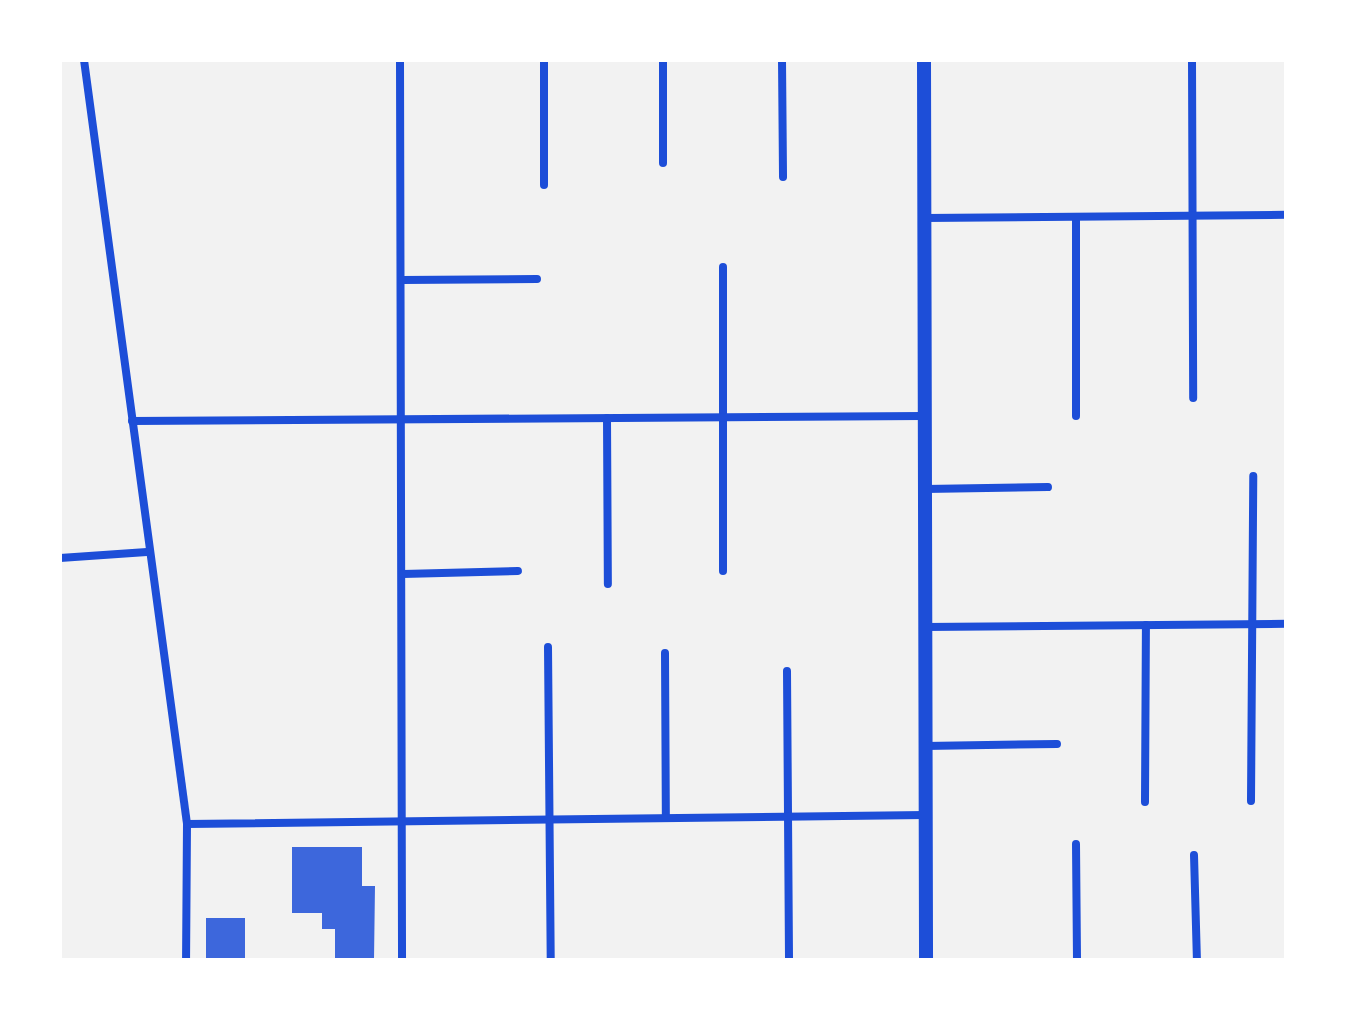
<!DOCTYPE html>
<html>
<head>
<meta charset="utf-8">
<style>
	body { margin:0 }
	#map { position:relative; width:1346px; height:1020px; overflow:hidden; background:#f2f2f2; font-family:"Alegreya Sans",sans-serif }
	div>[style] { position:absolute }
	.building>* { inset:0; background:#3d67dc; transform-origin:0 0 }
	.minor>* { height:8px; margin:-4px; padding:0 4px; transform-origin:4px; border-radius:4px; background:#1d4ed8 }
	.tertiary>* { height:14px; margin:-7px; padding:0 7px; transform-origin:7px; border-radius:7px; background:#1d4ed8 }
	span { translate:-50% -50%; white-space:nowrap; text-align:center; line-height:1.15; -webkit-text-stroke:6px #fff; paint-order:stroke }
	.frame { position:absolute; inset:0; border:62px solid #fff; pointer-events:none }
</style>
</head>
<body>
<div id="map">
	<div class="building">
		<div style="clip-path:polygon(292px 847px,362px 847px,362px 886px,375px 886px,374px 960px,335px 960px,335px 929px,322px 929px,322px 913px,292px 913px)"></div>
		<div style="left:206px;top:918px;width:39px;height:42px"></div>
	</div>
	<div class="minor">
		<div style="left:84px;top:60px;width:771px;rotate:82.32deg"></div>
		<div style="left:187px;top:824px;width:136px;rotate:90.4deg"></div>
		<div style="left:400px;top:60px;width:900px;rotate:89.87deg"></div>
		<div style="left:544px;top:60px;width:125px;rotate:90deg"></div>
		<div style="left:663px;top:60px;width:103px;rotate:90deg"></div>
		<div style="left:782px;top:60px;width:117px;rotate:89.5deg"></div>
		<div style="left:1192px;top:60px;width:338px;rotate:89.8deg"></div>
		<div style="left:1076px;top:217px;width:199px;rotate:90deg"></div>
		<div style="left:925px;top:218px;width:361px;rotate:-0.5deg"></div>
		<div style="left:723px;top:267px;width:304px;rotate:90deg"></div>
		<div style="left:402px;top:280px;width:135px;rotate:-0.4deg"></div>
		<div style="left:607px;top:418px;width:166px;rotate:89.7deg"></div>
		<div style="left:132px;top:421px;width:791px;rotate:-0.36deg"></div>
		<div style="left:925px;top:489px;width:123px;rotate:-0.9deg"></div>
		<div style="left:60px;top:558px;width:87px;rotate:-3.9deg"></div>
		<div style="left:403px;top:574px;width:115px;rotate:-1.5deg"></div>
		<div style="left:925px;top:627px;width:361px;rotate:-0.5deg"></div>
		<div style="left:548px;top:647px;width:313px;rotate:89.5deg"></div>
		<div style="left:665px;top:653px;width:165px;rotate:89.7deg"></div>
		<div style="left:787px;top:671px;width:289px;rotate:89.6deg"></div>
		<div style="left:925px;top:746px;width:132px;rotate:-0.9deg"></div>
		<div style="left:1251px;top:801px;width:325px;rotate:-89.6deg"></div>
		<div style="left:1145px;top:802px;width:177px;rotate:-89.7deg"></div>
		<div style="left:187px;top:824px;width:738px;rotate:-0.7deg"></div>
		<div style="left:1076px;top:844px;width:116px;rotate:89.5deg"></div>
		<div style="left:1194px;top:855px;width:105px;rotate:88.4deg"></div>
	</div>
	<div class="tertiary">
		<div style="left:924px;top:60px;width:900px;rotate:89.87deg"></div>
	</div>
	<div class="frame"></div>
</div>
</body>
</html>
